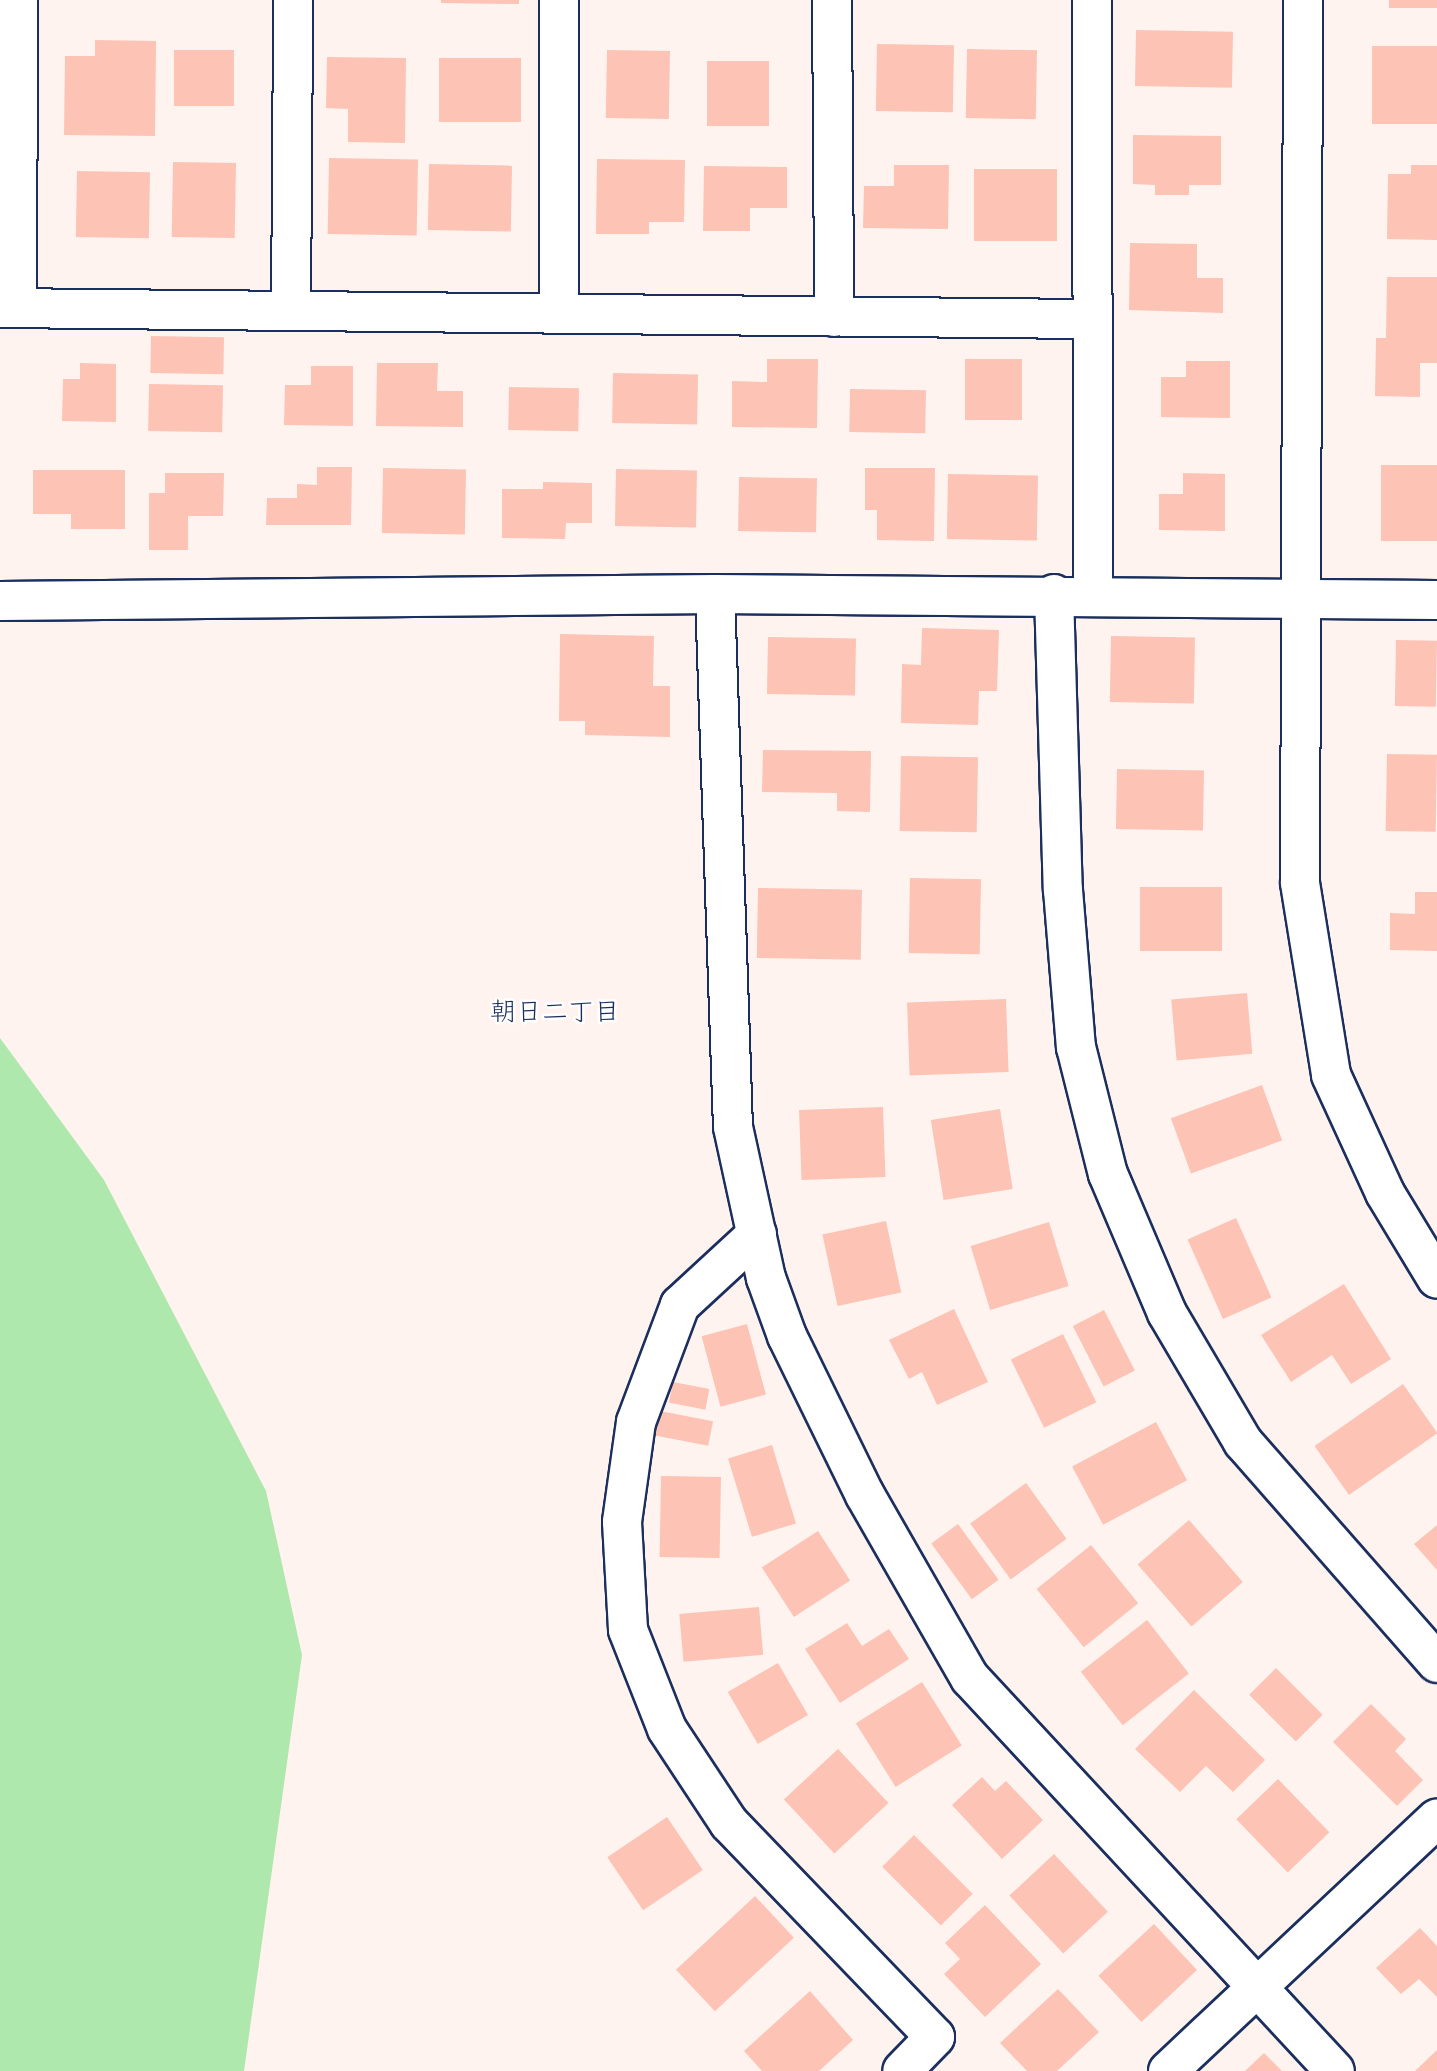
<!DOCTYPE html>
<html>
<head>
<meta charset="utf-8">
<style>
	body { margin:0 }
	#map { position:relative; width:1437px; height:2071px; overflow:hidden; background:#fff3f0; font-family:Mynerve,"Klee One",sans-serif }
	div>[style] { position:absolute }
	.green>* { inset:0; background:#afe8ac }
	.building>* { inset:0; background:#fdc3b4; transform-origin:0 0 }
	.roads { filter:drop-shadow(2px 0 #1b2f5e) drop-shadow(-2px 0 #1b2f5e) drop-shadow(0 2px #1b2f5e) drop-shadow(0 -2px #1b2f5e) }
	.minor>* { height:38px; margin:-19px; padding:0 19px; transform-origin:19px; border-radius:19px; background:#fff }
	span { translate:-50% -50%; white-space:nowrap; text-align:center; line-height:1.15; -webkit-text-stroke:5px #fff; paint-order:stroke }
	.neighbourhood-label { font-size:26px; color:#1b2f5e }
</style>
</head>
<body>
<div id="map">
	<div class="green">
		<div style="clip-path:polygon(0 1038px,104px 1180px,266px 1491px,302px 1655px,244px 2071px,0 2071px)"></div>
	</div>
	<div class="building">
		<div style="clip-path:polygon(441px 0,519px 0,519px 4px,441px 3px)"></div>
		<div style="left:1389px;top:0;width:48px;height:8px"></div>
		<div style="left:1136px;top:30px;width:97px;height:56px;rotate:1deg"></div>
		<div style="clip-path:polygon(95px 40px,156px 41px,155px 136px,64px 135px,65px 56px,95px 56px)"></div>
		<div style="left:877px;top:44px;width:77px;height:67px;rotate:1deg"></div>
		<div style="left:1372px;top:46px;width:65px;height:78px"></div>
		<div style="left:967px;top:49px;width:70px;height:69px;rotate:1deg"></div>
		<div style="left:174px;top:50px;width:60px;height:56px"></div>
		<div style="left:607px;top:50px;width:63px;height:68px;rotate:1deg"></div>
		<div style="clip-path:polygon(327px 57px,406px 58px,405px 143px,348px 142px,348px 109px,326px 108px)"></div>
		<div style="left:439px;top:58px;width:82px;height:64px"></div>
		<div style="left:707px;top:61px;width:62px;height:65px"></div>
		<div style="clip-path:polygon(1133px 135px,1221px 136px,1221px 185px,1189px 185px,1189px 195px,1155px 195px,1155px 185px,1133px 184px)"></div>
		<div style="left:329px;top:158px;width:89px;height:76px;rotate:1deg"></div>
		<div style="clip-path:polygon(597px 159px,685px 160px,684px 222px,649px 222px,649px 234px,596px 234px)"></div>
		<div style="left:173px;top:162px;width:63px;height:75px;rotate:1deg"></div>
		<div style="left:429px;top:164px;width:83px;height:66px;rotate:1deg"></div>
		<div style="clip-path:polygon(894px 165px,949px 165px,948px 229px,863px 228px,864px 186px,894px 186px)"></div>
		<div style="clip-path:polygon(1411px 165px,1437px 165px,1437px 240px,1387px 239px,1388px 174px,1411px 174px)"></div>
		<div style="clip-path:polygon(704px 166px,787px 167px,787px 208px,750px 208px,750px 231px,703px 231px)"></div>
		<div style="left:974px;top:169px;width:83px;height:72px"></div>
		<div style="left:77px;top:171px;width:73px;height:66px;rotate:1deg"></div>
		<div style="clip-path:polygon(1130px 243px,1197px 244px,1197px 278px,1223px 278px,1223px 313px,1129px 310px)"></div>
		<div style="clip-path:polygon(1387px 277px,1437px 277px,1437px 363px,1420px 363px,1420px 397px,1375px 396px,1376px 338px,1386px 338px)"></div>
		<div style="left:151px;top:336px;width:73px;height:37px;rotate:1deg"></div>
		<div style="clip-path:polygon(767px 359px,818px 359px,817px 428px,732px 427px,732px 381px,767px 382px)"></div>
		<div style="left:965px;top:359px;width:57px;height:61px"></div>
		<div style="clip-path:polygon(1186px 361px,1230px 361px,1230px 418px,1161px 417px,1161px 377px,1186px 377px)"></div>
		<div style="clip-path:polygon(80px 363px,116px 364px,116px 422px,62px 421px,63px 379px,80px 379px)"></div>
		<div style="clip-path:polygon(377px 363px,438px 363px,437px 391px,463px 391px,463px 427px,376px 426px)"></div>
		<div style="clip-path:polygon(311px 366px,353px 366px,353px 426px,284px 425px,285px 385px,311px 385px)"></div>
		<div style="left:613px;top:373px;width:85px;height:50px;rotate:1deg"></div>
		<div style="left:149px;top:384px;width:74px;height:47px;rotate:1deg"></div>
		<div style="left:509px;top:387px;width:70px;height:43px;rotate:1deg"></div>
		<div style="left:850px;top:389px;width:76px;height:43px;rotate:1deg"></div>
		<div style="left:1381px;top:465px;width:56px;height:76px"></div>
		<div style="clip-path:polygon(317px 467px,352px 467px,351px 525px,266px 525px,267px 498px,297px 498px,297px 484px,317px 485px)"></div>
		<div style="left:383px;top:468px;width:83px;height:65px;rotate:1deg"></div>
		<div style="clip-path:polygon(865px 468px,935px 468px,934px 541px,877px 540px,877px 510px,865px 510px)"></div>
		<div style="left:616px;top:469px;width:81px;height:57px;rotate:1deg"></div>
		<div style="clip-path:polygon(33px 470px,125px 470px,125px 529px,71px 529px,71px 514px,33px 514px)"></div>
		<div style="clip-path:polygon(165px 473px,224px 473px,223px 516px,188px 516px,188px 550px,149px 550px,149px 493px,165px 493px)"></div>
		<div style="clip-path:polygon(1183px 473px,1225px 474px,1225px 531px,1159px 530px,1159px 494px,1183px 494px)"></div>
		<div style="left:948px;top:474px;width:90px;height:65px;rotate:1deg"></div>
		<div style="left:739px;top:477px;width:78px;height:54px;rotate:1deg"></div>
		<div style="clip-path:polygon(543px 482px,592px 483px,592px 523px,566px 523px,565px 539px,502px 538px,502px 489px,543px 489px)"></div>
		<div style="clip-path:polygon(922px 628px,999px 630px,997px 691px,979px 691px,978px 725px,901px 723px,902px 664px,921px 665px)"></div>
		<div style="clip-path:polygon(560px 634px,654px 636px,653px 686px,670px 686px,670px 737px,585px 735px,585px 721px,559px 721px)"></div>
		<div style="left:1111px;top:636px;width:84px;height:66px;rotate:1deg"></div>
		<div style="left:768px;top:637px;width:88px;height:57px;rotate:1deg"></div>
		<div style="left:1396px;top:640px;width:41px;height:66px;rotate:1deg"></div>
		<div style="clip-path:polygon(763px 750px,871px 751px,870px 812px,837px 811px,837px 793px,762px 792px)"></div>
		<div style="left:1387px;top:754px;width:50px;height:77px;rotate:1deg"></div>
		<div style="left:901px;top:756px;width:77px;height:75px;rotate:1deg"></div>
		<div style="left:1117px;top:769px;width:87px;height:60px;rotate:1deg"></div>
		<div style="left:910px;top:878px;width:71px;height:75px;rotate:1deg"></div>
		<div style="left:1140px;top:887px;width:82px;height:64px"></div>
		<div style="left:758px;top:888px;width:104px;height:70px;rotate:1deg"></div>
		<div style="clip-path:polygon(1415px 892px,1437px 892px,1437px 951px,1390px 950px,1390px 913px,1415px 914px)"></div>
		<div style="left:1247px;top:993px;width:61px;height:76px;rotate:85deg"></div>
		<div style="left:1006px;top:999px;width:73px;height:99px;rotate:88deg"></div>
		<div style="left:1262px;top:1085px;width:59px;height:97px;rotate:70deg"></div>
		<div style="left:883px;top:1107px;width:70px;height:84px;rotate:88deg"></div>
		<div style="left:1000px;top:1109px;width:81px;height:70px;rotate:81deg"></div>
		<div style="left:1236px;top:1218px;width:87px;height:53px;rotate:66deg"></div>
		<div style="left:886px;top:1221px;width:73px;height:65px;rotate:78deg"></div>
		<div style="left:1049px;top:1222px;width:67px;height:82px;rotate:73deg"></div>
		<div style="clip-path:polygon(1344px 1284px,1391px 1359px,1351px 1384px,1332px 1355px,1291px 1382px,1261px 1335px)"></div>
		<div style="clip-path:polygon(954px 1309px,988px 1382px,937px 1405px,922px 1372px,909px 1379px,889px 1340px)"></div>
		<div style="left:1104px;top:1310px;width:68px;height:35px;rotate:63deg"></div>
		<div style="left:747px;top:1324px;width:73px;height:47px;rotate:75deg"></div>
		<div style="left:1063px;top:1334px;width:76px;height:58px;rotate:64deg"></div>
		<div style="left:673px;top:1382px;width:37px;height:21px;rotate:11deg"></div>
		<div style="left:1403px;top:1384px;width:60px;height:108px;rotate:55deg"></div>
		<div style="left:660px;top:1411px;width:54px;height:25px;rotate:11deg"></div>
		<div style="left:1156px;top:1422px;width:66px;height:95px;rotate:62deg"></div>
		<div style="left:772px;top:1445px;width:82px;height:46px;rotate:73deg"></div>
		<div style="left:661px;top:1476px;width:60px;height:81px;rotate:1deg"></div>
		<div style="left:1026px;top:1483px;width:69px;height:69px;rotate:54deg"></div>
		<div style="left:1189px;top:1520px;width:82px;height:68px;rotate:49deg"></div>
		<div style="left:958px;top:1524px;width:69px;height:33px;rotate:54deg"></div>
		<div style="clip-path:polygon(1437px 1525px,1437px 1570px,1414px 1544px)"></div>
		<div style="left:818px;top:1531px;width:59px;height:67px;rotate:57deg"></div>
		<div style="left:1091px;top:1545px;width:75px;height:70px;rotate:51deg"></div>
		<div style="left:759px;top:1607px;width:48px;height:80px;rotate:85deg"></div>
		<div style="left:1147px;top:1620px;width:68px;height:84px;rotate:52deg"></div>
		<div style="clip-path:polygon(847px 1623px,862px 1646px,889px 1629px,909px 1659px,840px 1703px,805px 1649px)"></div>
		<div style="left:778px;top:1663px;width:60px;height:58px;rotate:60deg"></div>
		<div style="left:1276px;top:1668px;width:66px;height:38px;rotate:45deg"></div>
		<div style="left:922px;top:1682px;width:75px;height:78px;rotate:58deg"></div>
		<div style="clip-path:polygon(1194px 1690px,1265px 1760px,1233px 1792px,1206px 1766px,1180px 1792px,1135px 1749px)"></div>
		<div style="clip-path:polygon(1371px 1704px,1406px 1739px,1395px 1751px,1423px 1780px,1397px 1806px,1333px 1742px)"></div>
		<div style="left:838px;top:1749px;width:74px;height:74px;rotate:47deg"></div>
		<div style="clip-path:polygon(982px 1777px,995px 1791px,1006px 1781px,1043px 1820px,1002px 1859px,952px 1805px)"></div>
		<div style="left:1278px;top:1779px;width:74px;height:58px;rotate:46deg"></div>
		<div style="left:667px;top:1817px;width:64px;height:72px;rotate:56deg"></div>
		<div style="left:914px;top:1835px;width:83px;height:45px;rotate:45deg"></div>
		<div style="left:1054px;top:1854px;width:79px;height:61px;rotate:47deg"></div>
		<div style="left:755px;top:1896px;width:57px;height:108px;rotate:47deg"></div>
		<div style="clip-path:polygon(985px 1905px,1041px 1964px,985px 2017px,944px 1974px,960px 1959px,945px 1943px)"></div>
		<div style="left:1154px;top:1924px;width:63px;height:76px;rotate:47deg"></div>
		<div style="clip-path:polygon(1420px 1928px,1437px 1946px,1437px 1997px,1419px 1979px,1401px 1994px,1376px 1968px)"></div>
		<div style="clip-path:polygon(1058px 1989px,1099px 2032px,1057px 2071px,1027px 2071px,1000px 2043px)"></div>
		<div style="clip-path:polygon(810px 1991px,853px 2040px,819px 2071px,762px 2071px,744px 2051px)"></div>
		<div style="clip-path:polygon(1437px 2050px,1437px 2071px,1415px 2071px)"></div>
		<div style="clip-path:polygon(1264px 2053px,1282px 2071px,1245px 2071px)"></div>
	</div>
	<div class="roads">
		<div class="minor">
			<div style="left:559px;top:0;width:314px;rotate:90deg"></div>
			<div style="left:832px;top:0;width:317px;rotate:89.6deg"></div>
			<div style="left:1092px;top:0;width:594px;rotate:89.9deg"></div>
			<div style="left:1303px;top:0;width:883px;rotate:90.19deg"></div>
			<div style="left:1300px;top:883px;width:194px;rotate:80.8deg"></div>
			<div style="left:1331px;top:1075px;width:130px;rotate:65.4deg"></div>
			<div style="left:1385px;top:1193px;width:100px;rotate:58.8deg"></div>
			<div style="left:0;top:308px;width:1092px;rotate:0.58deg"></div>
			<div style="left:17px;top:308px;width:308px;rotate:-89.8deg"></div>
			<div style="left:291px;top:311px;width:311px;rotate:-89.6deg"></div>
			<div style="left:715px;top:594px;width:533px;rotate:88.07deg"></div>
			<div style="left:733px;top:1127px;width:155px;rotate:77.7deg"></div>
			<div style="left:766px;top:1278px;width:62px;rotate:70.1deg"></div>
			<div style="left:787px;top:1336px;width:177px;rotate:63.9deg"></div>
			<div style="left:865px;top:1495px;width:211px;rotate:60.2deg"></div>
			<div style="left:970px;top:1678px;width:536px;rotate:47.12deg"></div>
			<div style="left:1054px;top:594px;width:296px;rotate:88.3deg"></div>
			<div style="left:1063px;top:890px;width:158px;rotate:85.3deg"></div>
			<div style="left:1076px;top:1047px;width:131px;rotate:75.9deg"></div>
			<div style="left:1108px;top:1174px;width:151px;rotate:67deg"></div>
			<div style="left:1167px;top:1313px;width:150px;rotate:59.5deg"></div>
			<div style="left:1243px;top:1442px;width:294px;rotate:48.7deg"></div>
			<div style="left:0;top:601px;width:715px;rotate:-0.56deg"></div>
			<div style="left:715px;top:594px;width:722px;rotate:0.48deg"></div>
			<div style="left:757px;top:1234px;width:105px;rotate:137.3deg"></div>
			<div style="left:680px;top:1305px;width:125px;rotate:110.6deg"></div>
			<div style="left:636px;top:1422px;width:101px;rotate:98deg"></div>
			<div style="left:622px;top:1522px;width:108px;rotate:86.8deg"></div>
			<div style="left:628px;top:1630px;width:106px;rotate:68.5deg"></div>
			<div style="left:667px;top:1729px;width:113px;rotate:56.6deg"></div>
			<div style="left:729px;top:1823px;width:297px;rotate:46.1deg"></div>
			<div style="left:935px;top:2037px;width:47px;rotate:134.1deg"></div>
			<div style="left:1168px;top:2071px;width:369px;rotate:-43.2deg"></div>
		</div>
	</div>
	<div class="neighbourhood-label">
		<span style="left:555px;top:1014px">朝日二丁目</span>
	</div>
</div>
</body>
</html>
